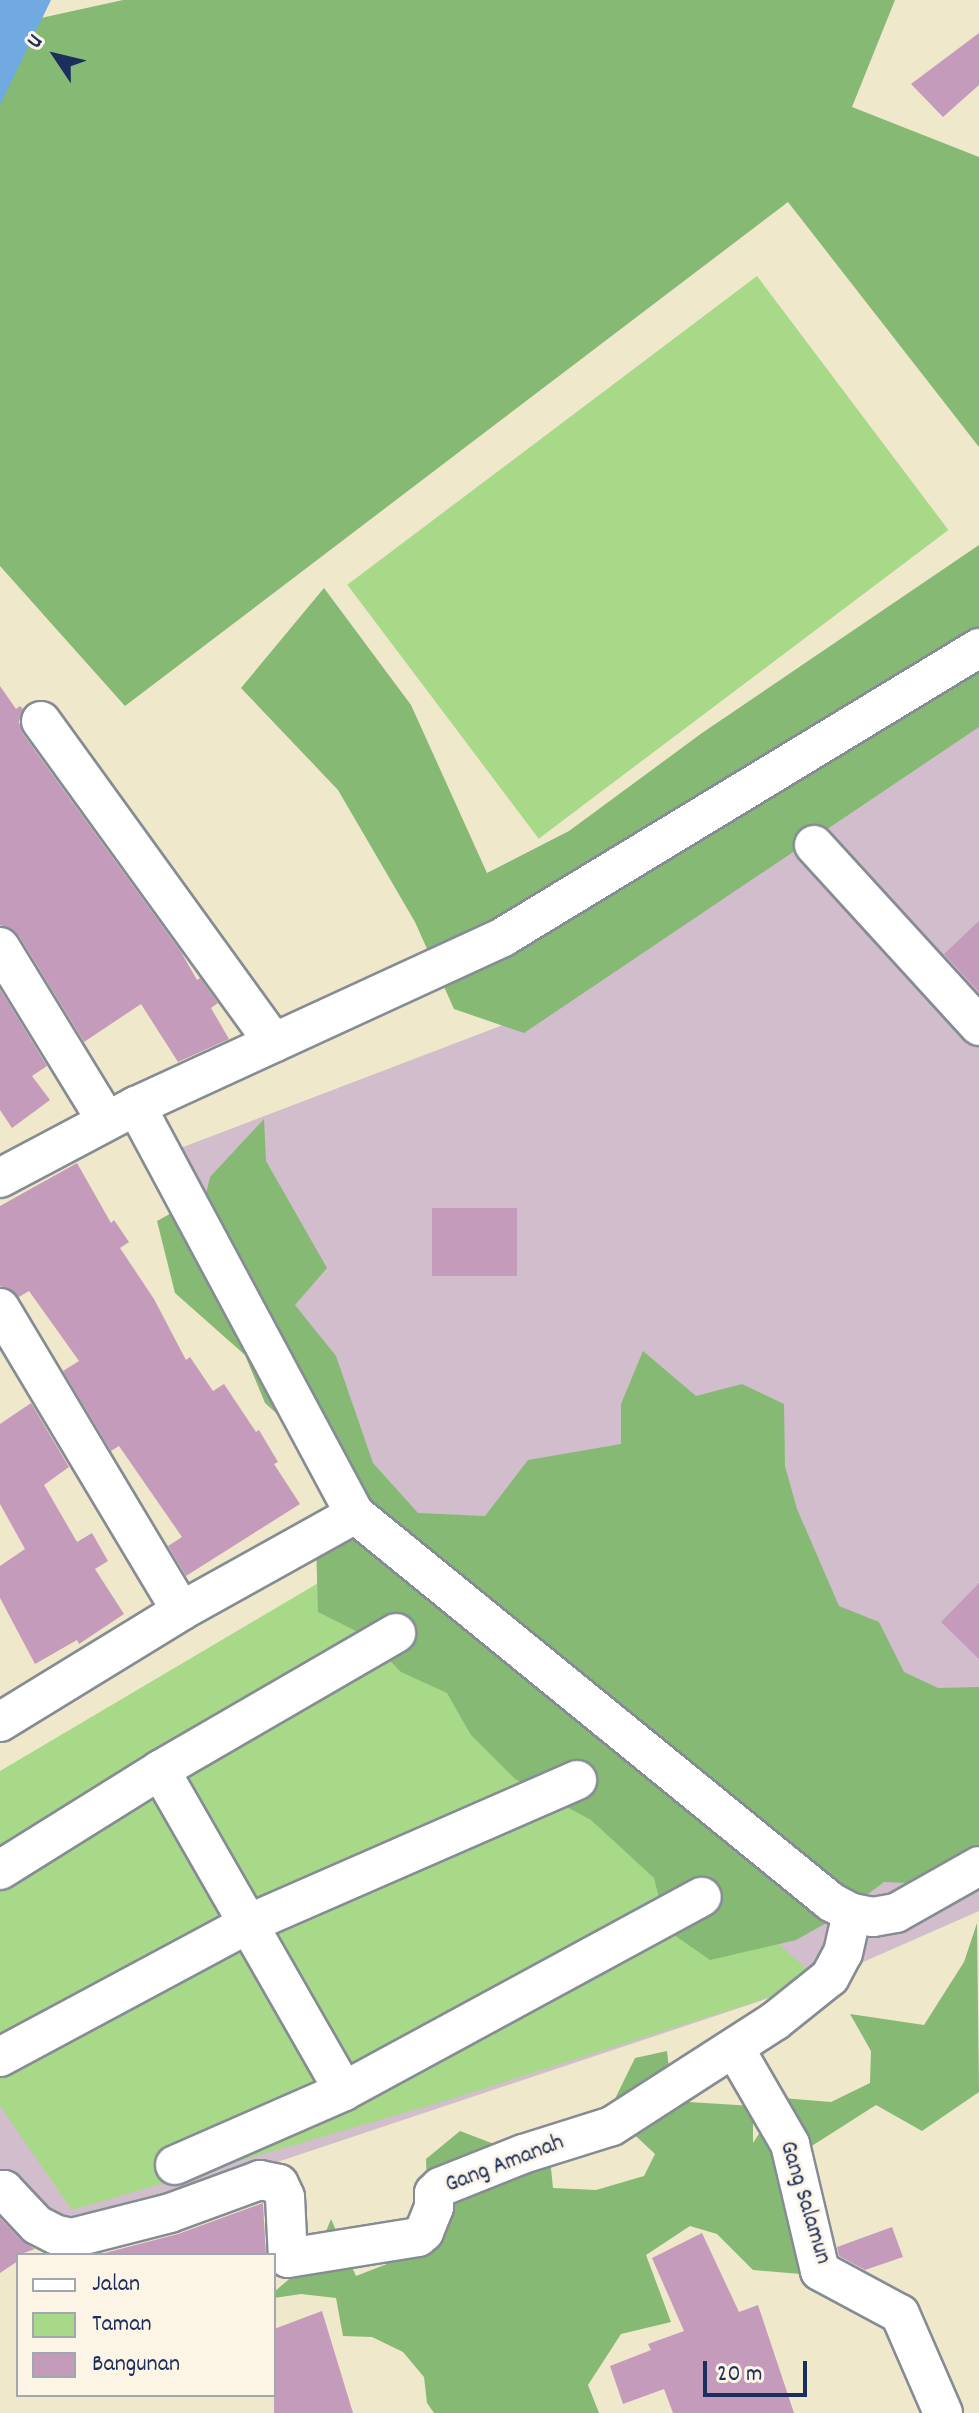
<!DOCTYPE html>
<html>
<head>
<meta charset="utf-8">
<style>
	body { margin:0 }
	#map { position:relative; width:979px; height:2413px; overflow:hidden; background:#f0e8cb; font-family:Dekko,sans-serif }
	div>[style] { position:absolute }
	.industrial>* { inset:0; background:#d1bdcc }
	.green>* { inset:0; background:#a7d988; transform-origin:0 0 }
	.forest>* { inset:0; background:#85b974 }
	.water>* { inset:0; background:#70aae0 }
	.building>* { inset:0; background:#c59bbb; transform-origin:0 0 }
	.roads { filter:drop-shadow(2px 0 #868c94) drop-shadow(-2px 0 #868c94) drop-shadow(0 2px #868c94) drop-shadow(0 -2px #868c94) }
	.minor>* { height:38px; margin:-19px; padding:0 19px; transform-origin:19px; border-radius:19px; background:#fff }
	span { translate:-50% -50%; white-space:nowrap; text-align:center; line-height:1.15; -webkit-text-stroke:6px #fcf5e5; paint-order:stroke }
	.street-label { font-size:24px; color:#1b2f5e }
	.legend { position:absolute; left:16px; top:2253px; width:260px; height:144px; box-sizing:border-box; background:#fcf5e5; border:2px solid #a2a6af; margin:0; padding:10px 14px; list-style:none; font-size:24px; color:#1b2f5e }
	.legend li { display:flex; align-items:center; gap:16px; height:40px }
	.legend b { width:40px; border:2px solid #a2a6af }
	.north { position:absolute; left:16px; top:16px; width:80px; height:80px; -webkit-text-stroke:6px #fcf5e5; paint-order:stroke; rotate:305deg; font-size:22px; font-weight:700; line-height:32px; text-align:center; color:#1b2f5e }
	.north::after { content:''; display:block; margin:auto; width:28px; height:36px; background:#1b2f5e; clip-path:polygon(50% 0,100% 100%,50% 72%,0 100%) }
	.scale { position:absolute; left:703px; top:2361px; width:104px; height:36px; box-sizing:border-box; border:4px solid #1b2f5e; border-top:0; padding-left:10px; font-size:24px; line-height:28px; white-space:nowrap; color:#1b2f5e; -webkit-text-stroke:6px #fcf5e5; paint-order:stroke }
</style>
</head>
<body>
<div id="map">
	<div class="industrial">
		<div style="clip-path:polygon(979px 695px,979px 1911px,820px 1981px,64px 2233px,0 2177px,0 1815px,395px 1541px,178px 1149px,503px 1025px)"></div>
	</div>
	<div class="green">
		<div style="left:757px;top:276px;width:318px;height:513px;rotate:53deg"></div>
		<div style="clip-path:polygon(325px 1579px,370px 1579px,820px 1981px,445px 2101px,72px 2210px,0 2106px,0 1771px)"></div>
	</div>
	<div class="forest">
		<div style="clip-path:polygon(123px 0,895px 0,852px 107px,979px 157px,979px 447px,788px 202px,125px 706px,0 566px,0 27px)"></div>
		<div style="clip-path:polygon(979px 545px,979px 727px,524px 1033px,454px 1009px,415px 922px,338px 790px,241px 688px,324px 588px,411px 705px,487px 873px,569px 831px,702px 733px)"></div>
		<div style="clip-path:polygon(264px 1119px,266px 1161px,327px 1268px,295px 1305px,336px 1356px,373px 1463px,418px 1513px,485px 1516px,528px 1460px,621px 1444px,621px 1404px,643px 1351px,696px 1396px,742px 1384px,784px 1404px,785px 1466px,797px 1509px,839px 1606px,879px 1622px,904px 1672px,938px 1688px,979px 1687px,979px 1869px,928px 1884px,884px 1882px,837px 1917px,796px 1940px,710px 1960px,667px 1930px,654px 1878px,591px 1820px,515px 1779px,471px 1735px,447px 1693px,401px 1672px,366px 1636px,318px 1612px,316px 1543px,352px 1519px,317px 1450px,265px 1403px,245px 1355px,175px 1293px,157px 1221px,206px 1194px,210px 1177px)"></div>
		<div style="clip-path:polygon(977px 1923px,979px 2092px,922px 2131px,876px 2105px,807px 2149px,819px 2192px,801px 2274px,753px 2270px,717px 2234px,690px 2226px,646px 2255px,671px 2322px,621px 2334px,588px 2385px,599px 2413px,434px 2413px,427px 2403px,424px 2377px,403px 2352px,372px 2337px,343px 2336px,336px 2298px,301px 2294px,274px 2298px,274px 2292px,316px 2256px,331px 2219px,356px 2276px,387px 2264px,384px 2225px,415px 2235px,428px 2208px,426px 2159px,460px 2131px,502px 2147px,549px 2149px,553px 2188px,596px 2190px,644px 2176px,655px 2154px,609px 2111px,635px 2058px,667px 2051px,673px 2101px,753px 2106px,753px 2143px,782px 2098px,831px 2102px,870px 2083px,871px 2051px,850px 2014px,924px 2025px,964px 1962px)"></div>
	</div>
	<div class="water">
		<div style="clip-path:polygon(0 0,51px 0,0 105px)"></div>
	</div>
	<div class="building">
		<div style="clip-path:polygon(979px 33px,979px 85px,943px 117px,911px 84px)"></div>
		<div style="clip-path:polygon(0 686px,16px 709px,20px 706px,23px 709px,19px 722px,23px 734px,181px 952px,197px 980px,200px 978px,218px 1003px,211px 1008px,229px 1039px,178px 1062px,141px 1004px,84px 1042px,19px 936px,0 925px)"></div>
		<div style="clip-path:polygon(979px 921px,979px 992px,944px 954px)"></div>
		<div style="clip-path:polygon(0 989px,47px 1066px,32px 1076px,50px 1100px,12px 1128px,0 1110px)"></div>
		<div style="clip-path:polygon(77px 1163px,111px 1223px,114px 1220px,129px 1242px,120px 1248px,154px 1299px,186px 1360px,190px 1357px,213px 1391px,224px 1384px,256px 1432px,259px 1430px,278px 1462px,274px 1464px,300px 1504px,186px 1576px,168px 1546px,182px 1537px,119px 1446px,111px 1451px,63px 1371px,79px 1361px,29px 1291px,19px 1297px,0 1286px,0 1206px)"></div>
		<div style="left:517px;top:1208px;width:68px;height:85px;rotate:90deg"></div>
		<div style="clip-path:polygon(31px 1403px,69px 1467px,44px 1485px,77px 1542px,92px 1533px,108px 1561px,95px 1569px,124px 1614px,79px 1644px,77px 1640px,35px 1664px,0 1598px,0 1566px,25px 1549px,0 1504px,0 1424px)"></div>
		<div style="clip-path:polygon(979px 1583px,979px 1659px,941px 1622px)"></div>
		<div style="clip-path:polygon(263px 2203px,266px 2255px,97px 2255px,178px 2234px)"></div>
		<div style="clip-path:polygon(0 2218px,21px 2240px,35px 2249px,18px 2255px,18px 2261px,0 2273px)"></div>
		<div style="clip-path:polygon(892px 2227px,903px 2257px,865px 2270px,839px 2256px,837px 2247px)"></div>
		<div style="clip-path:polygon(702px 2233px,739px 2312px,758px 2305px,794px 2413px,673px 2413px,664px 2389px,623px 2404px,610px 2366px,651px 2350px,648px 2344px,684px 2331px,652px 2258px)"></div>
		<div style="clip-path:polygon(322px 2311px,353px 2413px,274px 2413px,274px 2329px)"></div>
	</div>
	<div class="roads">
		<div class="minor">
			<div style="left:41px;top:721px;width:397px;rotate:54.1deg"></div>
			<div style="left:814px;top:845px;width:245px;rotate:47.6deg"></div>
			<div style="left:0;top:947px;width:203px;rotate:58.5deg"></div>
			<div style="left:136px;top:1106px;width:463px;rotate:61.8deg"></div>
			<div style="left:355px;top:1514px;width:614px;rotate:39.18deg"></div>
			<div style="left:831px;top:1902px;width:24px;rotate:28deg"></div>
			<div style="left:852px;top:1913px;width:21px;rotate:11deg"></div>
			<div style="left:873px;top:1917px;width:23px;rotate:-10deg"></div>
			<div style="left:896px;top:1913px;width:95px;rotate:-29.5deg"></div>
			<div style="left:0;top:1178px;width:154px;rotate:-27.9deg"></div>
			<div style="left:136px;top:1106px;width:404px;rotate:-24.7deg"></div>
			<div style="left:503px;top:937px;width:557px;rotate:-31.26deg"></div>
			<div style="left:0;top:1308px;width:353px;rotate:59.1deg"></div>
			<div style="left:0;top:1722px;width:212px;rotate:-31.5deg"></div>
			<div style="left:181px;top:1611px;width:199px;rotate:-29.1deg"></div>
			<div style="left:160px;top:1770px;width:370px;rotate:60.2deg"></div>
			<div style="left:344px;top:2091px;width:407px;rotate:-28.5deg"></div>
			<div style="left:0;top:1870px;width:189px;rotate:-32deg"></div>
			<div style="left:160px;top:1770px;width:273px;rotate:-30.1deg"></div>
			<div style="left:735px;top:2049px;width:110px;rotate:59.9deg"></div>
			<div style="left:790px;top:2144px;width:130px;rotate:76.7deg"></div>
			<div style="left:820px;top:2271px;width:91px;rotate:28.3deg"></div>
			<div style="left:900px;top:2314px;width:108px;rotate:66.5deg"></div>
			<div style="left:0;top:2057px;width:284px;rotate:-28.2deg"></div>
			<div style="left:250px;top:1923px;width:357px;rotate:-23.6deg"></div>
			<div style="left:175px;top:2165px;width:184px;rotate:-23.6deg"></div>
			<div style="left:0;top:2190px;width:4px"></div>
			<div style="left:4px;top:2190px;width:48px;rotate:46.7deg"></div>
			<div style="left:37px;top:2225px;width:22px;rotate:27deg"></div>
			<div style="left:57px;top:2235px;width:15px;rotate:11deg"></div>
			<div style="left:72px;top:2238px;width:101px;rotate:-14.3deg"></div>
			<div style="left:170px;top:2213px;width:96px;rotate:-20.1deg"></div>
			<div style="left:260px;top:2180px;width:19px;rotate:12deg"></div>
			<div style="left:279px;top:2184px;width:14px;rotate:65deg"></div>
			<div style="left:285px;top:2197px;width:61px;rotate:87.2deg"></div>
			<div style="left:288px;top:2258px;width:132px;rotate:-9.2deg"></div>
			<div style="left:418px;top:2237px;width:8px;rotate:-40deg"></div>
			<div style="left:424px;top:2232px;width:27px;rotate:-68deg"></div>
			<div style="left:434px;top:2207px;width:14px;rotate:-90deg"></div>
			<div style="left:434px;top:2193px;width:8px;rotate:-45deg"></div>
			<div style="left:440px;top:2187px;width:89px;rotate:-21.7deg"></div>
			<div style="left:523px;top:2154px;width:93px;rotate:-17.5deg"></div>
			<div style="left:612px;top:2126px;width:194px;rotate:-32.8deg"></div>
			<div style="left:775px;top:2021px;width:70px;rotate:-38.7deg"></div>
			<div style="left:830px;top:1977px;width:27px;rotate:-62deg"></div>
			<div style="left:843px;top:1953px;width:41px;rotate:-77.3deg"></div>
		</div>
	</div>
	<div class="street-label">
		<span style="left:505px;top:2165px;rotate:-21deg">Gang Amanah</span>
		<span style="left:804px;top:2203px;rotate:73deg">Gang Salamun</span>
	</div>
	<ul class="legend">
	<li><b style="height:10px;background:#fff"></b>Jalan</li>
	<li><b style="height:22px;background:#a7d988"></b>Taman</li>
	<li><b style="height:22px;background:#c59bbb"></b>Bangunan</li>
	</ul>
	<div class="north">U</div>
	<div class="scale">20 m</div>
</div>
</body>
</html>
